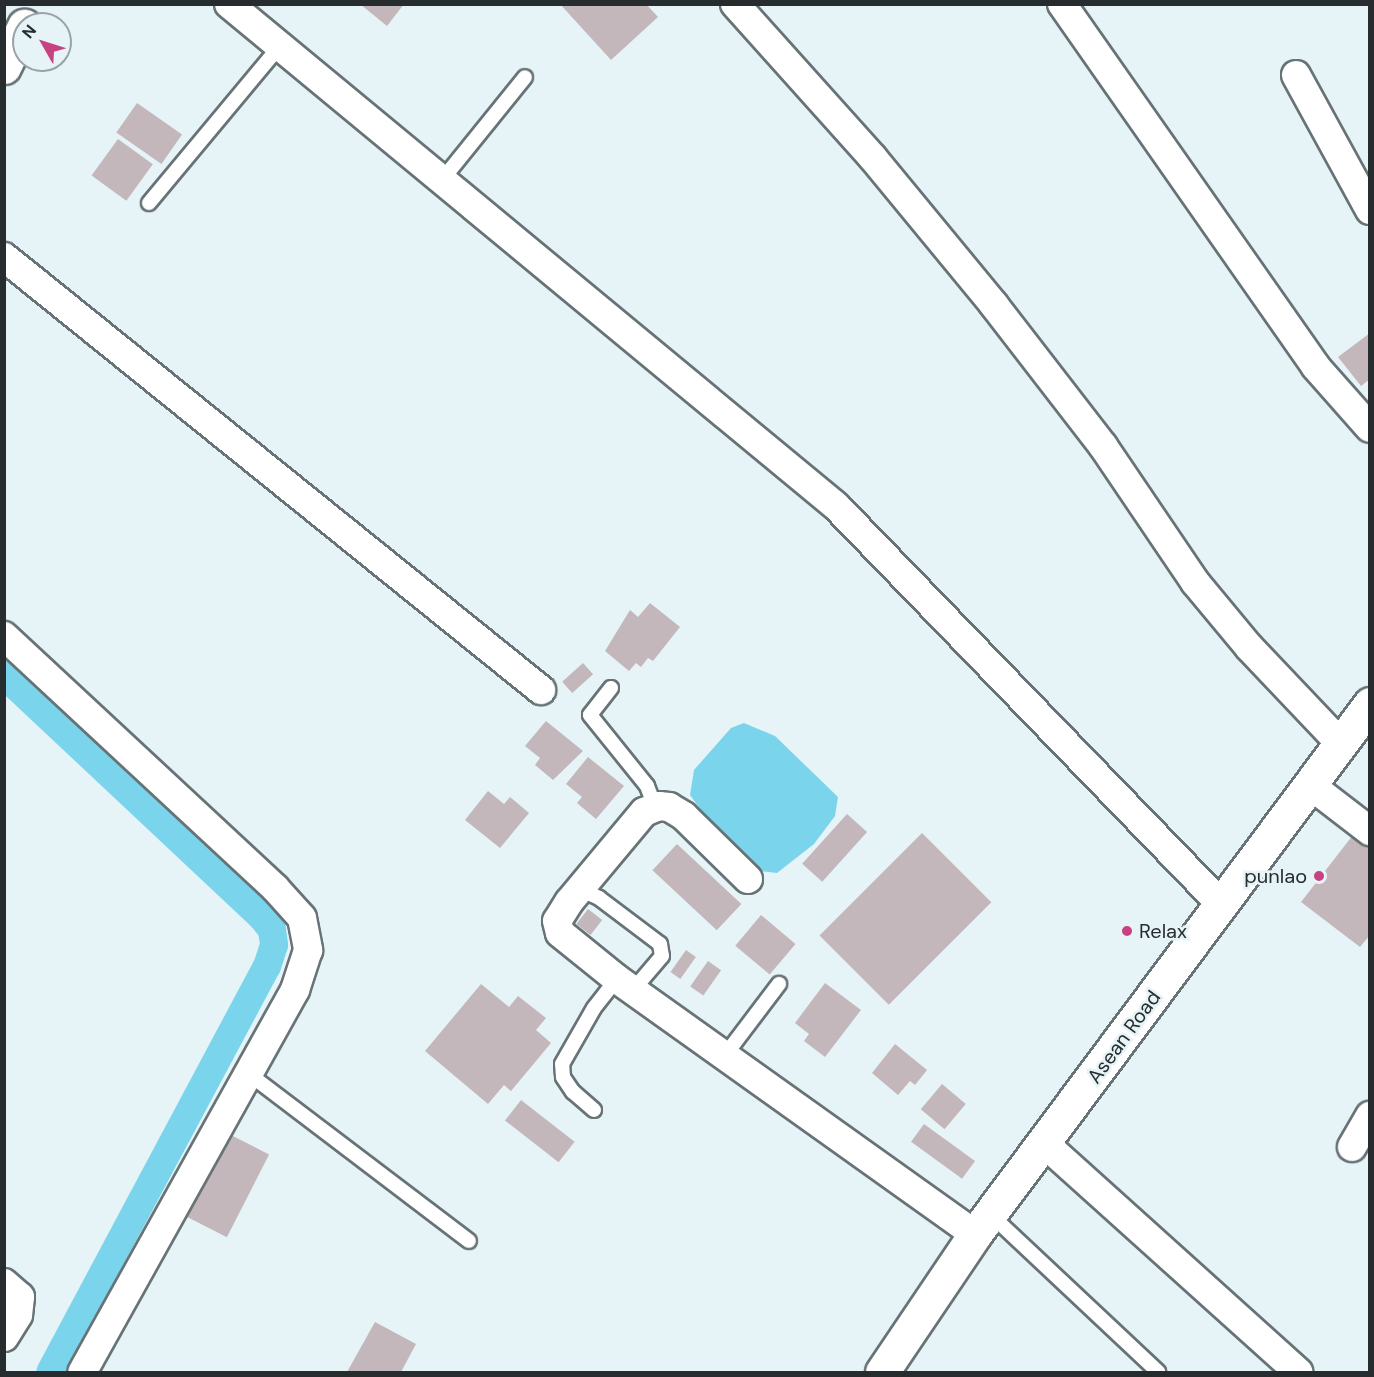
<!DOCTYPE html>
<html>
<head>
<meta charset="utf-8">
<style>
	body { margin:0 }
	#map { position:relative; width:1374px; height:1377px; overflow:hidden; background:#e6f3f7; font-family:"DM Sans",sans-serif }
	div>[style] { position:absolute }
	.water>* { inset:0; background:#7ad5ec }
	.canal>* { height:28px; margin:-14px; padding:0 14px; transform-origin:14px; border-radius:14px; background:#7ad5ec }
	.building>* { inset:0; background:#c3b7bb; transform-origin:0 0 }
	.roads { filter:drop-shadow(2px 0 #677376) drop-shadow(-2px 0 #677376) drop-shadow(0 2px #677376) drop-shadow(0 -2px #677376) }
	.service>* { height:14px; margin:-7px; padding:0 7px; transform-origin:7px; border-radius:7px; background:#fff }
	.minor>* { height:28px; margin:-14px; padding:0 14px; transform-origin:14px; border-radius:14px; background:#fff }
	.tertiary>* { height:33px; margin:-16.5px; padding:0 16.5px; transform-origin:16.5px; border-radius:16.5px; background:#fff }
	.secondary>* { height:33px; margin:-16.5px; padding:0 16.5px; transform-origin:16.5px; border-radius:16.5px; background:#fff }
	.dots>* { width:16px; height:16px; translate:-50% -50%; box-sizing:border-box; border:3px solid #e6f3f7; border-radius:50% }
	span { translate:-50% -50%; white-space:nowrap; text-align:center; line-height:1.15; -webkit-text-stroke:5px #e6f3f7; paint-order:stroke }
	.poi-label { font-size:20px; color:#272c2e }
	.right { translate:-100% -50%; text-align:right }
	.left { translate:0 -50%; text-align:left }
	.street-label { font-size:20px; color:#272c2e }
	.frame { position:absolute; inset:0; border:6px solid #272c2e; pointer-events:none }
	.north { position:absolute; left:12px; top:12px; width:60px; height:60px; box-sizing:border-box; background:#e6f3f7; border:2px solid #9aa3a7; border-radius:50%; rotate:309deg; font-size:16px; font-weight:700; line-height:24px; text-align:center; color:#272c2e }
	.north::after { content:''; display:block; margin:auto; width:21px; height:27px; background:#c84180; clip-path:polygon(50% 0,100% 100%,50% 72%,0 100%) }
</style>
</head>
<body>
<div id="map">
	<div class="water">
		<div style="clip-path:polygon(744px 723px,775px 736px,838px 797px,835px 816px,814px 844px,777px 873px,760px 871px,719px 835px,690px 795px,694px 770px,731px 728px)"></div>
	</div>
	<div class="canal">
		<div style="left:4px;top:675px;width:351px;rotate:43.2deg"></div>
		<div style="left:260px;top:915px;width:19px;rotate:51deg"></div>
		<div style="left:272px;top:930px;width:15px;rotate:82deg"></div>
		<div style="left:274px;top:945px;width:22px;rotate:108deg"></div>
		<div style="left:267px;top:966px;width:460px;rotate:118.1deg"></div>
	</div>
	<div class="building">
		<div style="clip-path:polygon(360px 4px,404px 4px,387px 26px)"></div>
		<div style="clip-path:polygon(560px 4px,646px 4px,658px 17px,611px 60px)"></div>
		<div style="left:137px;top:103px;width:55px;height:36px;rotate:35deg"></div>
		<div style="left:118px;top:139px;width:43px;height:45px;rotate:36deg"></div>
		<div style="clip-path:polygon(1370px 333px,1370px 379px,1361px 386px,1338px 357px)"></div>
		<div style="clip-path:polygon(650px 603px,680px 627px,653px 661px,648px 658px,641px 667px,636px 663px,629px 671px,605px 651px,630px 610px,638px 617px)"></div>
		<div style="left:583px;top:663px;width:15px;height:28px;rotate:48deg"></div>
		<div style="clip-path:polygon(546px 721px,583px 751px,553px 780px,535px 765px,540px 758px,525px 746px)"></div>
		<div style="clip-path:polygon(588px 757px,624px 786px,596px 819px,577px 803px,582px 797px,566px 784px)"></div>
		<div style="clip-path:polygon(488px 791px,504px 804px,510px 797px,529px 813px,500px 848px,465px 820px)"></div>
		<div style="left:847px;top:814px;width:27px;height:67px;rotate:42deg"></div>
		<div style="left:922px;top:833px;width:98px;height:145px;rotate:45deg"></div>
		<div style="clip-path:polygon(1353px 835px,1370px 848px,1370px 935px,1360px 947px,1301px 902px)"></div>
		<div style="left:677px;top:844px;width:88px;height:36px;rotate:43deg"></div>
		<div style="left:588px;top:909px;width:18px;height:19px;rotate:38deg"></div>
		<div style="left:761px;top:915px;width:45px;height:40px;rotate:40deg"></div>
		<div style="left:686px;top:950px;width:12px;height:27px;rotate:35deg"></div>
		<div style="left:708px;top:961px;width:16px;height:31px;rotate:35deg"></div>
		<div style="clip-path:polygon(825px 983px,861px 1010px,825px 1057px,804px 1041px,809px 1034px,795px 1023px)"></div>
		<div style="clip-path:polygon(481px 984px,509px 1007px,518px 996px,546px 1018px,536px 1030px,551px 1043px,511px 1091px,504px 1085px,488px 1104px,425px 1051px)"></div>
		<div style="clip-path:polygon(895px 1044px,927px 1070px,915px 1085px,910px 1081px,898px 1095px,872px 1073px)"></div>
		<div style="left:942px;top:1084px;width:31px;height:33px;rotate:40deg"></div>
		<div style="left:521px;top:1100px;width:68px;height:26px;rotate:38deg"></div>
		<div style="left:924px;top:1124px;width:63px;height:22px;rotate:36deg"></div>
		<div style="left:229px;top:1134px;width:45px;height:93px;rotate:27deg"></div>
		<div style="clip-path:polygon(375px 1322px,416px 1344px,401px 1372px,347px 1372px)"></div>
	</div>
	<div class="roads">
		<div class="service">
			<div style="left:442px;top:180px;width:132px;rotate:-51.1deg"></div>
			<div style="left:149px;top:203px;width:204px;rotate:-50.2deg"></div>
			<div style="left:611px;top:688px;width:34px;rotate:128deg"></div>
			<div style="left:590px;top:715px;width:91px;rotate:51.2deg"></div>
			<div style="left:647px;top:786px;width:22px;rotate:69deg"></div>
			<div style="left:579px;top:889px;width:22px;rotate:24deg"></div>
			<div style="left:599px;top:898px;width:76px;rotate:37deg"></div>
			<div style="left:660px;top:944px;width:12px;rotate:81deg"></div>
			<div style="left:662px;top:956px;width:45px;rotate:130.5deg"></div>
			<div style="left:726px;top:1054px;width:88px;rotate:-52.9deg"></div>
			<div style="left:249px;top:1074px;width:276px;rotate:37.2deg"></div>
			<div style="left:594px;top:1110px;width:28px;rotate:-139deg"></div>
			<div style="left:573px;top:1092px;width:18px;rotate:-124deg"></div>
			<div style="left:563px;top:1077px;width:13px;rotate:-94deg"></div>
			<div style="left:562px;top:1064px;width:64px;rotate:-60.3deg"></div>
			<div style="left:594px;top:1008px;width:37px;rotate:-52deg"></div>
			<div style="left:990px;top:1214px;width:231px;rotate:43.2deg"></div>
		</div>
		<div class="minor">
			<div style="left:229px;top:4px;width:788px;rotate:39.59deg"></div>
			<div style="left:836px;top:506px;width:554px;rotate:45.95deg"></div>
			<div style="left:735px;top:4px;width:207px;rotate:48.1deg"></div>
			<div style="left:873px;top:158px;width:190px;rotate:50.5deg"></div>
			<div style="left:994px;top:305px;width:178px;rotate:52.3deg"></div>
			<div style="left:1103px;top:446px;width:164px;rotate:55.9deg"></div>
			<div style="left:1195px;top:582px;width:85px;rotate:50.3deg"></div>
			<div style="left:1249px;top:647px;width:132px;rotate:46.5deg"></div>
			<div style="left:1062px;top:4px;width:443px;rotate:55deg"></div>
			<div style="left:1316px;top:367px;width:81px;rotate:48.5deg"></div>
			<div style="left:1296px;top:75px;width:154px;rotate:61.3deg"></div>
			<div style="left:4px;top:257px;width:690px;rotate:38.88deg"></div>
			<div style="left:4px;top:636px;width:370px;rotate:42.9deg"></div>
			<div style="left:275px;top:888px;width:40px;rotate:48deg"></div>
			<div style="left:302px;top:918px;width:33px;rotate:79deg"></div>
			<div style="left:308px;top:950px;width:42px;rotate:108deg"></div>
			<div style="left:295px;top:990px;width:437px;rotate:119.1deg"></div>
			<div style="left:1310px;top:785px;width:76px;rotate:37.5deg"></div>
			<div style="left:748px;top:879px;width:90px;rotate:-135.5deg"></div>
			<div style="left:684px;top:816px;width:17px;rotate:-149deg"></div>
			<div style="left:669px;top:807px;width:10px;rotate:-174deg"></div>
			<div style="left:659px;top:806px;width:16px;rotate:158deg"></div>
			<div style="left:644px;top:812px;width:117px;rotate:129.8deg"></div>
			<div style="left:569px;top:902px;width:22px;rotate:122deg"></div>
			<div style="left:557px;top:921px;width:12px;rotate:76deg"></div>
			<div style="left:560px;top:933px;width:73px;rotate:38.9deg"></div>
			<div style="left:617px;top:979px;width:440px;rotate:35.5deg"></div>
			<div style="left:1045px;top:1144px;width:341px;rotate:42deg"></div>
			<div style="left:1352px;top:1147px;width:36px;rotate:-60deg"></div>
			<div style="left:4px;top:1283px;width:21px;rotate:41deg"></div>
			<div style="left:20px;top:1297px;width:18px;rotate:96deg"></div>
			<div style="left:18px;top:1315px;width:26px;rotate:122deg"></div>
		</div>
		<div class="tertiary">
			<div style="left:4px;top:67px;width:46px;rotate:-64deg"></div>
		</div>
		<div class="secondary">
			<div style="left:882px;top:1372px;width:166px;rotate:-56deg"></div>
			<div style="left:975px;top:1234px;width:661px;rotate:-53.3deg"></div>
		</div>
	</div>
	<div class="dots">
		<div style="left:1319px;top:876px;background:#c84180"></div>
		<div style="left:1127px;top:931px;background:#c84180"></div>
	</div>
	<div class="poi-label">
		<span class="right" style="left:1307px;top:876px">punlao</span>
		<span class="left" style="left:1139px;top:931px">Relax</span>
	</div>
	<div class="street-label">
		<span style="left:1124px;top:1037px;rotate:-54deg">Asean Road</span>
	</div>
	<div class="frame"></div>
	<div class="north">N</div>
</div>
</body>
</html>
